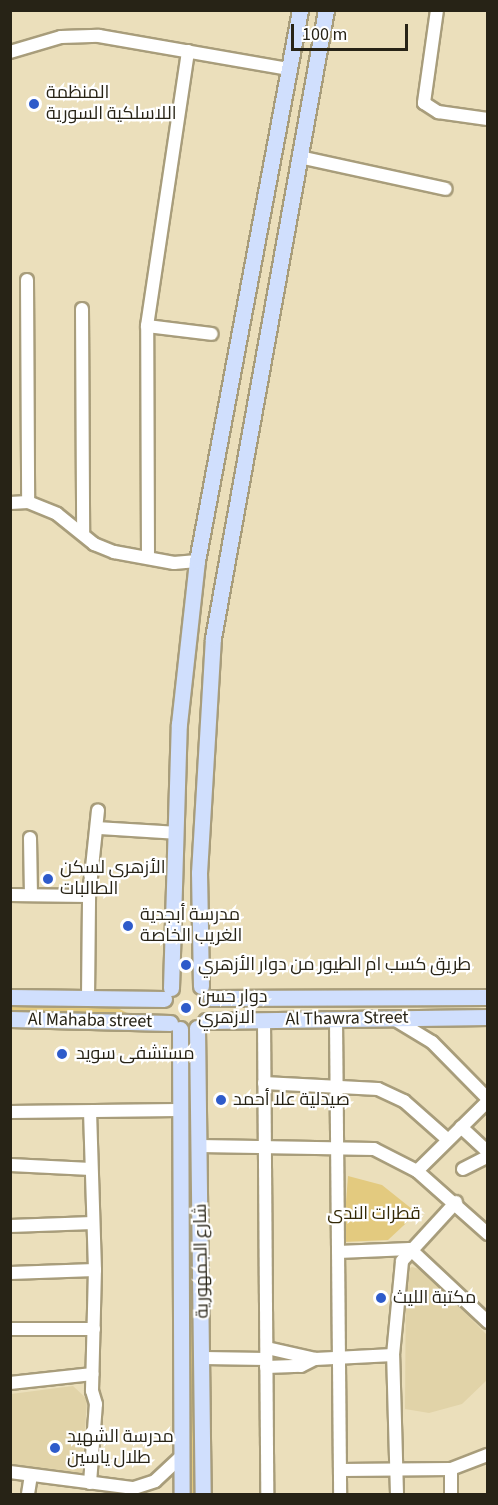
<!DOCTYPE html>
<html>
<head>
<meta charset="utf-8">
<style>
	body { margin:0 }
	#map { position:relative; width:498px; height:1505px; overflow:hidden; background:#ebdfbb; font-family:"Source Sans 3",Cairo,sans-serif }
	div>[style] { position:absolute }
	.built>* { inset:0; background:#e1d3a8 }
	.green>* { inset:0; background:#e3ca7f }
	.roads { filter:drop-shadow(2px 0 #a89d7b) drop-shadow(-2px 0 #a89d7b) drop-shadow(0 2px #a89d7b) drop-shadow(0 -2px #a89d7b) }
	.minor>* { height:12px; margin:-6px; padding:0 6px; transform-origin:6px; border-radius:6px; background:#fff }
	.major>* { height:15px; margin:-7.5px; padding:0 7.5px; transform-origin:7.5px; border-radius:7.5px; background:#d0dffd }
	.dots>* { width:16px; height:16px; translate:-50% -50%; box-sizing:border-box; border:3px solid #fff; border-radius:50% }
	span { translate:-50% -50%; white-space:nowrap; text-align:center; line-height:1.15; -webkit-text-stroke:4.5px #fff; paint-order:stroke }
	.poi-label { font-size:18px; color:#272316 }
	.left { translate:0 -50%; text-align:left }
	.street-label { font-size:18px; color:#272316 }
	.park-label { font-size:18px; color:#342906 }
	.frame { position:absolute; inset:0; border:12px solid #272316; pointer-events:none }
	.scale { position:absolute; left:291px; top:24px; width:117px; height:27px; box-sizing:border-box; border:3px solid #272316; border-top:0; padding-left:8px; font-size:18px; line-height:21px; white-space:nowrap; color:#272316; -webkit-text-stroke:4px #fff; paint-order:stroke }
</style>
</head>
<body>
<div id="map">
	<div class="built">
		<div style="clip-path:polygon(412px 1267px,423px 1270px,487px 1335px,487px 1380px,462px 1404px,429px 1413px,405px 1409px,406px 1270px)"></div>
		<div style="clip-path:polygon(73px 1386px,87px 1399px,82px 1475px,11px 1465px,11px 1394px)"></div>
	</div>
	<div class="green">
		<div style="clip-path:polygon(11px 1005px,114px 1006px,127px 1013px,11px 1016px)"></div>
		<div style="clip-path:polygon(185px 1042px,192px 1042px,197px 1494px,188px 1494px)"></div>
		<div style="clip-path:polygon(348px 1176px,382px 1185px,417px 1213px,388px 1240px,343px 1242px)"></div>
	</div>
	<div class="roads">
		<div class="minor">
			<div style="left:437px;top:10px;width:94px;rotate:98deg"></div>
			<div style="left:424px;top:103px;width:17px;rotate:33deg"></div>
			<div style="left:438px;top:112px;width:50px;rotate:8deg"></div>
			<div style="left:10px;top:52px;width:53px;rotate:-16.4deg"></div>
			<div style="left:61px;top:37px;width:38px;rotate:-2deg"></div>
			<div style="left:99px;top:36px;width:193px;rotate:9.9deg"></div>
			<div style="left:299px;top:157px;width:150px;rotate:12.3deg"></div>
			<div style="left:27px;top:280px;width:222px;rotate:89.7deg"></div>
			<div style="left:82px;top:309px;width:223px;rotate:89.7deg"></div>
			<div style="left:147px;top:326px;width:65px;rotate:7deg"></div>
			<div style="left:10px;top:503px;width:18px;rotate:-3deg"></div>
			<div style="left:28px;top:502px;width:31px;rotate:22deg"></div>
			<div style="left:57px;top:514px;width:48px;rotate:39deg"></div>
			<div style="left:94px;top:544px;width:22px;rotate:22deg"></div>
			<div style="left:114px;top:552px;width:61px;rotate:10.4deg"></div>
			<div style="left:174px;top:563px;width:23px;rotate:-5deg"></div>
			<div style="left:148px;top:558px;width:232px;rotate:-90.2deg"></div>
			<div style="left:147px;top:326px;width:278px;rotate:-81.5deg"></div>
			<div style="left:98px;top:828px;width:79px;rotate:3.6deg"></div>
			<div style="left:30px;top:838px;width:57px;rotate:89deg"></div>
			<div style="left:10px;top:895px;width:79px;rotate:0.7deg"></div>
			<div style="left:88px;top:998px;width:102px;rotate:-89.4deg"></div>
			<div style="left:89px;top:896px;width:86px;rotate:-84deg"></div>
			<div style="left:336px;top:1019px;width:475px;rotate:89.5deg"></div>
			<div style="left:394px;top:1019px;width:44px;rotate:31.2deg"></div>
			<div style="left:432px;top:1042px;width:80px;rotate:45.5deg"></div>
			<div style="left:264px;top:1020px;width:474px;rotate:89.6deg"></div>
			<div style="left:264px;top:1083px;width:114px;rotate:3deg"></div>
			<div style="left:378px;top:1089px;width:29px;rotate:25deg"></div>
			<div style="left:404px;top:1101px;width:57px;rotate:41.5deg"></div>
			<div style="left:10px;top:1112px;width:168px;rotate:-0.7deg"></div>
			<div style="left:461px;top:1127px;width:37px;rotate:43deg"></div>
			<div style="left:200px;top:1146px;width:174px;rotate:1deg"></div>
			<div style="left:374px;top:1149px;width:48px;rotate:27.1deg"></div>
			<div style="left:417px;top:1171px;width:95px;rotate:41.6deg"></div>
			<div style="left:10px;top:1165px;width:81px;rotate:2.8deg"></div>
			<div style="left:463px;top:1169px;width:28px;rotate:-27deg"></div>
			<div style="left:417px;top:1171px;width:100px;rotate:-44.6deg"></div>
			<div style="left:10px;top:1226px;width:83px;rotate:-2.1deg"></div>
			<div style="left:338px;top:1252px;width:72px;rotate:-2.4deg"></div>
			<div style="left:410px;top:1249px;width:107px;rotate:43.1deg"></div>
			<div style="left:10px;top:1273px;width:85px;rotate:-2deg"></div>
			<div style="left:10px;top:1329px;width:84px"></div>
			<div style="left:267px;top:1348px;width:49px;rotate:12.9deg"></div>
			<div style="left:315px;top:1359px;width:78px;rotate:-2.9deg"></div>
			<div style="left:204px;top:1358px;width:62px;rotate:0.9deg"></div>
			<div style="left:266px;top:1367px;width:35px;rotate:-2deg"></div>
			<div style="left:301px;top:1366px;width:16px;rotate:-27deg"></div>
			<div style="left:10px;top:1383px;width:83px;rotate:-6.2deg"></div>
			<div style="left:451px;top:1469px;width:25px;rotate:90deg"></div>
			<div style="left:341px;top:1470px;width:110px;rotate:-0.5deg"></div>
			<div style="left:451px;top:1469px;width:40px;rotate:-21deg"></div>
			<div style="left:10px;top:1472px;width:125px;rotate:7.4deg"></div>
			<div style="left:134px;top:1488px;width:22px;rotate:-18deg"></div>
			<div style="left:155px;top:1481px;width:33px;rotate:-43deg"></div>
			<div style="left:90px;top:1483px;width:79px;rotate:-85.7deg"></div>
			<div style="left:96px;top:1404px;width:14px;rotate:-107deg"></div>
			<div style="left:92px;top:1391px;width:121px;rotate:-88.6deg"></div>
			<div style="left:95px;top:1270px;width:158px;rotate:-91.8deg"></div>
			<div style="left:28px;top:1494px;width:19px;rotate:-81deg"></div>
			<div style="left:397px;top:1494px;width:139px;rotate:-91.6deg"></div>
			<div style="left:393px;top:1355px;width:94px;rotate:-84.5deg"></div>
			<div style="left:402px;top:1261px;width:80px;rotate:-47.5deg"></div>
		</div>
		<div class="major">
			<div style="left:201px;top:986px;width:113px;rotate:-91deg"></div>
			<div style="left:199px;top:873px;width:235px;rotate:-86.6deg"></div>
			<div style="left:213px;top:638px;width:638px;rotate:-79.8deg"></div>
			<div style="left:171px;top:988px;width:264px;rotate:-88.3deg"></div>
			<div style="left:179px;top:724px;width:164px;rotate:-83.7deg"></div>
			<div style="left:197px;top:561px;width:561px;rotate:-79.41deg"></div>
			<div style="left:10px;top:997px;width:154px;rotate:0.7deg"></div>
			<div style="left:211px;top:998px;width:277px;rotate:-0.2deg"></div>
			<div style="left:10px;top:1019px;width:160px;rotate:1.4deg"></div>
			<div style="left:206px;top:1021px;width:282px;rotate:-0.8deg"></div>
			<div style="left:197px;top:1028px;width:466px;rotate:89.3deg"></div>
			<div style="left:180px;top:1029px;width:465px;rotate:89.8deg"></div>
		</div>
	</div>
	<div class="dots">
		<div style="left:34px;top:104px;background:#2e5bca"></div>
		<div style="left:48px;top:879px;background:#2e5bca"></div>
		<div style="left:128px;top:926px;background:#2e5bca"></div>
		<div style="left:186px;top:965px;background:#2e5bca"></div>
		<div style="left:186px;top:1008px;background:#2e5bca"></div>
		<div style="left:62px;top:1054px;background:#2e5bca"></div>
		<div style="left:221px;top:1100px;background:#2e5bca"></div>
		<div style="left:381px;top:1298px;background:#2e5bca"></div>
		<div style="left:55px;top:1448px;background:#2e5bca"></div>
	</div>
	<div class="poi-label">
		<span class="left" style="left:46px;top:104px">المنظمة<br>اللاسلكية السورية</span>
		<span class="left" style="left:60px;top:879px">الأزهري لسكن<br>الطالبات</span>
		<span class="left" style="left:140px;top:926px">مدرسة أبجدية<br>الغريب الخاصة</span>
		<span class="left" style="left:198px;top:965px">طريق كسب ام الطيور من دوار الأزهري</span>
		<span class="left" style="left:198px;top:1008px">دوار حسن<br>الازهري</span>
		<span class="left" style="left:76px;top:1054px">مستشفى سويد</span>
		<span class="left" style="left:233px;top:1100px">صيدلية علا أحمد</span>
		<span class="left" style="left:393px;top:1298px">مكتبة الليث</span>
		<span class="left" style="left:67px;top:1448px">مدرسة الشهيد<br>طلال ياسين</span>
	</div>
	<div class="street-label">
		<span style="left:347px;top:1019px;rotate:-1deg">Al Thawra Street</span>
		<span style="left:90px;top:1021px;rotate:1deg">Al Mahaba street</span>
		<span style="left:202px;top:1261px;rotate:-91deg">شارع الجمهورية</span>
	</div>
	<div class="park-label">
		<span style="left:374px;top:1214px">قطرات الندى</span>
	</div>
	<div class="frame"></div>
	<div class="scale">100 m</div>
</div>
</body>
</html>
